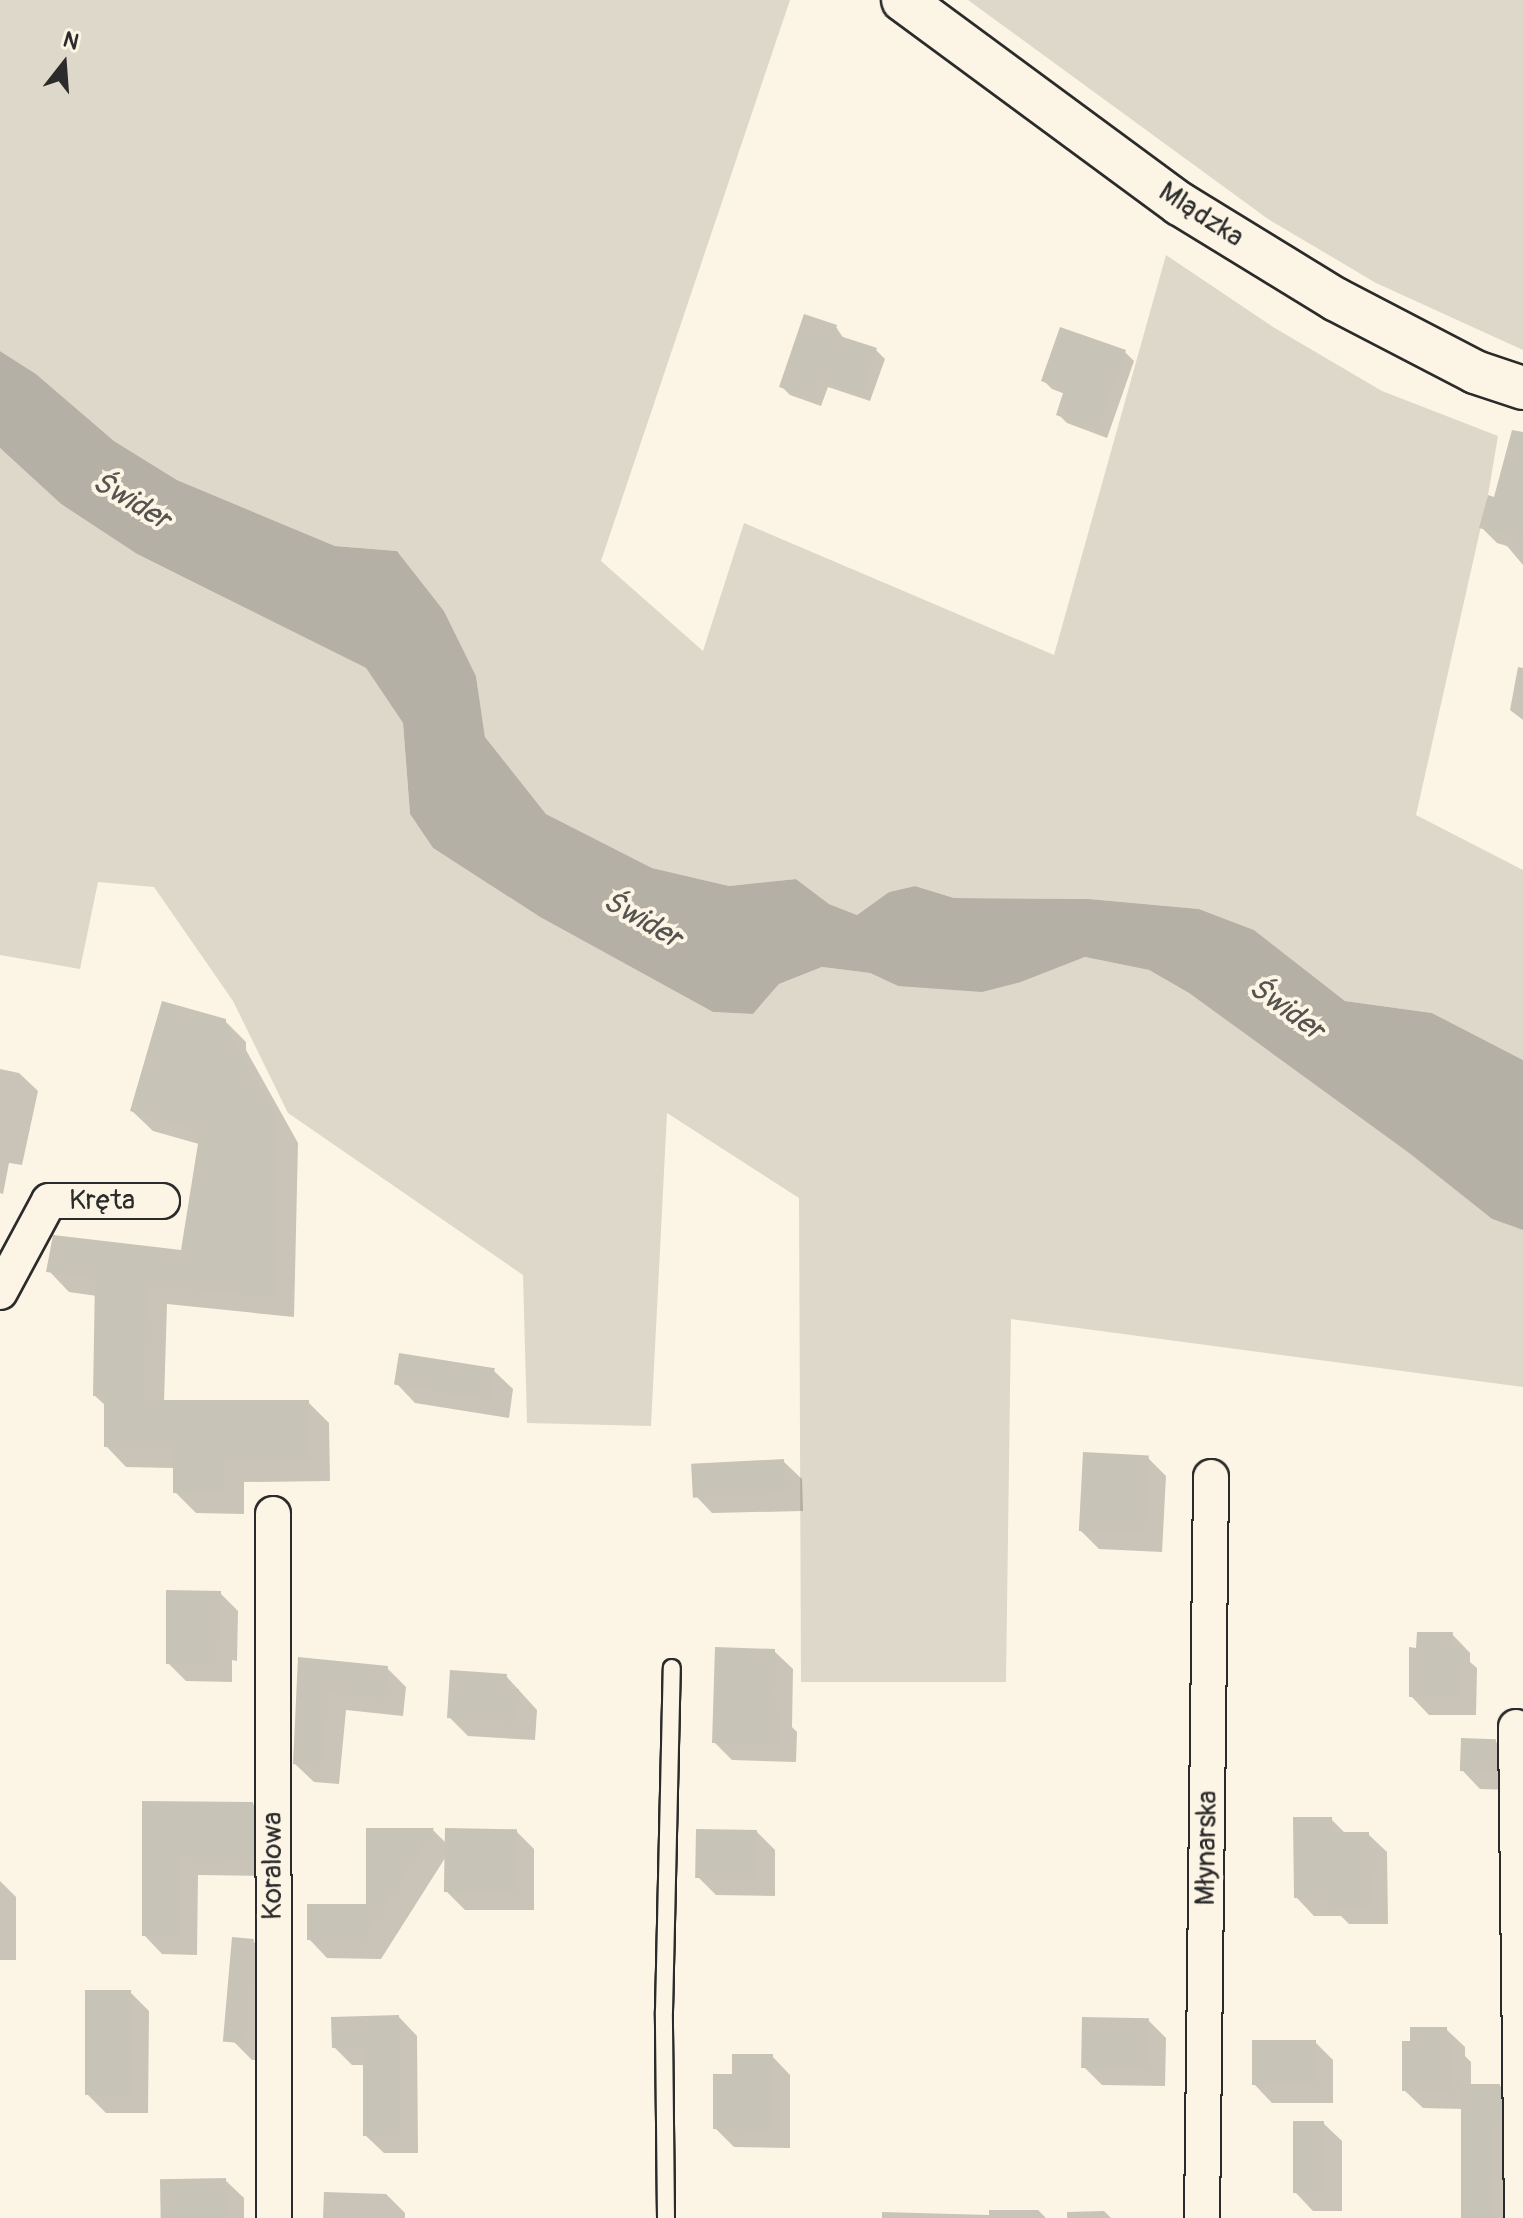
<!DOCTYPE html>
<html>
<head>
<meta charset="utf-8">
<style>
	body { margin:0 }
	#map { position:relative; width:1523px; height:2218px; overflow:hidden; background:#fcf5e5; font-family:Pangolin,sans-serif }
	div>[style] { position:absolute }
	.green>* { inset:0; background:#ded8ca }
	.water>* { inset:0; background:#b4b0a5 }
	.shadow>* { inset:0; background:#0003 }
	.building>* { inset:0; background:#c8c3b7; transform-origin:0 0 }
	.roads { filter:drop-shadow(2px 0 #2b2b2b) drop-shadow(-2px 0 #2b2b2b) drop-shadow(0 2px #2b2b2b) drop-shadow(0 -2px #2b2b2b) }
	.service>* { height:16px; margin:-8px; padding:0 8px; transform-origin:8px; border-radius:8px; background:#fcf5e5 }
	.minor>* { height:34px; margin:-17px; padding:0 17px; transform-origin:17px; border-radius:17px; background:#fcf5e5 }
	.tertiary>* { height:42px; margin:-21px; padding:0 21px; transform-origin:21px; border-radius:21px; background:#fcf5e5 }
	span { translate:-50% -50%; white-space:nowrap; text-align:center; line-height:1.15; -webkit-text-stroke:8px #fcf5e5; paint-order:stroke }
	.street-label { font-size:28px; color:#2b2b2b }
	.water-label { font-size:30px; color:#545350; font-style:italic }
	.north { position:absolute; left:24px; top:24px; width:80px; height:80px; -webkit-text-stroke:6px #fcf5e5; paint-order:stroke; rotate:17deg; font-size:22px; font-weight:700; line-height:32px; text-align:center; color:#2b2b2b }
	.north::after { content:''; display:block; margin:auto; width:28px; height:36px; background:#2b2b2b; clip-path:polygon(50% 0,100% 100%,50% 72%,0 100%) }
</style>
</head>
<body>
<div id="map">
	<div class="green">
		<div style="clip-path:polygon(0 0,790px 0,601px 561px,703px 651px,744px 523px,1054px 655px,1166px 255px,1273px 327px,1382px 391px,1498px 436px,1488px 495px,1416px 815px,1523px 870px,1523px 1060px,1432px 1013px,1345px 1001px,1254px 930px,1199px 909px,1089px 899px,954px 898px,915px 886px,889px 892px,857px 915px,829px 904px,796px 879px,729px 886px,652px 868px,546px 814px,485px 737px,476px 676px,444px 611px,397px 551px,335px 546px,177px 480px,114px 441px,36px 374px,0 351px)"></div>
		<div style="clip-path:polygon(968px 0,1523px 0,1523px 350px,1376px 283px,1268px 219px)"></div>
		<div style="clip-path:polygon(0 448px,61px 504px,137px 554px,366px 668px,403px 723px,410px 814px,433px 848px,540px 917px,713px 1012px,753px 1014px,779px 984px,822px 967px,870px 973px,898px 986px,1021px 982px,1085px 957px,1149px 970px,1189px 993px,1409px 1153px,1492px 1219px,1523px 1230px,1523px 1387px,1011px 1319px,1006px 1682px,801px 1682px,799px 1198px,667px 1113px,651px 1426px,527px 1423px,523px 1275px,288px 1113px,233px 1001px,154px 887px,98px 882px,80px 969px,0 955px)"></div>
	</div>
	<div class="water">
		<div style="clip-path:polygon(0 351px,36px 374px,114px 441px,177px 480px,335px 546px,397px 551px,444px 611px,476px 676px,485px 737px,546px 814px,652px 868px,729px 886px,796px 879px,829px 904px,857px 915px,889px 892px,915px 886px,954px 898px,1089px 899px,1199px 909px,1254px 930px,1345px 1001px,1432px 1013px,1523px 1060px,1523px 1230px,1492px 1219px,1409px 1153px,1189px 993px,1149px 970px,1085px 957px,1021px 982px,982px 992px,898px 986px,870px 973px,822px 967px,779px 984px,753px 1014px,713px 1012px,540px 917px,433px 848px,410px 814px,403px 723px,366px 668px,137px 554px,61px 504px,0 448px)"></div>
	</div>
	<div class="shadow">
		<div style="clip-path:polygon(836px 327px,844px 339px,876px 350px,885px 359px,870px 401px,828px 387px,821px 406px,790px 395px,781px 386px)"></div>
		<div style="clip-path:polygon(1125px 352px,1134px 361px,1107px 438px,1067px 423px,1058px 414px,1065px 394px,1052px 389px,1043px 380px)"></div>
		<div style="clip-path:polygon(1523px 480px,1523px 565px,1507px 546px,1497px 543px,1481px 527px)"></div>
		<div style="clip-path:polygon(1518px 667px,1523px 668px,1523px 720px,1510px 710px)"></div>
		<div style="clip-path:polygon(225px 1021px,246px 1042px,246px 1050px,298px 1143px,294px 1317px,167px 1304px,164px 1402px,308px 1402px,329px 1423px,330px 1481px,244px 1482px,244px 1514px,196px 1513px,175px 1492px,175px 1468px,126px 1467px,106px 1446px,106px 1406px,95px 1396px,97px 1296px,69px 1292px,49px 1271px,183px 1253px,199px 1144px,153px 1131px,132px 1111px)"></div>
		<div style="clip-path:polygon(0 1069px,19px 1073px,38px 1091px,22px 1165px,9px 1163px,3px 1194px,0 1193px)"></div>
		<div style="clip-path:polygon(494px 1371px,513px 1389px,509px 1418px,415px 1403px,397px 1384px)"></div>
		<div style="clip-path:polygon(1148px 1458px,1166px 1476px,1162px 1552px,1099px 1549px,1081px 1531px)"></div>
		<div style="clip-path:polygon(783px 1461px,802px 1479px,803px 1511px,712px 1513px,694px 1494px)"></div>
		<div style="clip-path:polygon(220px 1593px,238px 1611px,237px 1661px,232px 1660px,232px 1682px,186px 1681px,168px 1663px)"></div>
		<div style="clip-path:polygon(1452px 1634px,1470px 1653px,1470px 1662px,1477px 1668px,1476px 1715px,1429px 1715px,1411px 1696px,1418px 1650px)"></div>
		<div style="clip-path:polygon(774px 1651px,793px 1669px,792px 1727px,797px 1732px,796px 1762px,732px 1760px,714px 1742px)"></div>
		<div style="clip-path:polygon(300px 1660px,387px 1668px,406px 1687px,403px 1716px,346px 1710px,339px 1784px,314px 1782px,295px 1764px)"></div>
		<div style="clip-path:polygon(506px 1676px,537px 1710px,535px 1740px,468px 1736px,449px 1717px)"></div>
		<div style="clip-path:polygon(1495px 1741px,1514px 1760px,1514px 1790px,1480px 1789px,1462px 1770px)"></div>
		<div style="clip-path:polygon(144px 1803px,253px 1804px,271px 1823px,271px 1876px,198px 1875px,197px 1955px,162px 1954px,144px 1935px)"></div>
		<div style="clip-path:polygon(1331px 1819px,1346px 1834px,1368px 1834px,1387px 1852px,1388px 1924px,1349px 1924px,1341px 1916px,1314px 1916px,1296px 1897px)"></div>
		<div style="clip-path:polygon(368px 1830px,433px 1830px,447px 1844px,516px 1831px,534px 1849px,534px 1910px,465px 1910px,447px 1892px,447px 1855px,381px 1959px,327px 1958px,309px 1939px,368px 1906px)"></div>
		<div style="clip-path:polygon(756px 1831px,775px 1850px,775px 1896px,716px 1895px,698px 1877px)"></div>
		<div style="clip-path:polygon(0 1881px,16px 1897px,16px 1960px,0 1960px)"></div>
		<div style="clip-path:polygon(253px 1941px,271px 1959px,271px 2060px,252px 2060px,233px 2041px)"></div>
		<div style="clip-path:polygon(130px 1992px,149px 2011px,148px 2113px,106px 2113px,87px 2094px)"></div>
		<div style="clip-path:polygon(399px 2017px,417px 2036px,418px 2153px,384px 2153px,365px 2135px,365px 2065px,352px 2065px,334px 2047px)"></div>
		<div style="clip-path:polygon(1148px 2020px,1166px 2038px,1165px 2086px,1102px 2085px,1084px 2067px)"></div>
		<div style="clip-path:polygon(1446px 2029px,1465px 2047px,1465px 2056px,1471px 2062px,1471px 2086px,1500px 2086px,1518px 2104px,1511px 2218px,1463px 2218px,1463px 2109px,1423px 2108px,1404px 2090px)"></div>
		<div style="clip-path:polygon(1315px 2042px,1333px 2060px,1333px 2103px,1272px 2103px,1254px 2084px)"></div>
		<div style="clip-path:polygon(772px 2056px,790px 2075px,790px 2148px,734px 2147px,715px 2128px,734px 2076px)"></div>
		<div style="clip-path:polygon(1323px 2123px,1342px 2141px,1342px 2211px,1313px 2211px,1295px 2192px)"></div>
		<div style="clip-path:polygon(225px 2180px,244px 2198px,244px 2218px,163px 2218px)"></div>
		<div style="clip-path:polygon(324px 2192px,386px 2194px,405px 2213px,405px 2218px,323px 2218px)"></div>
		<div style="clip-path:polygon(989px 2210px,1038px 2210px,1046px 2218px,882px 2218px,882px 2212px,989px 2215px)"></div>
		<div style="clip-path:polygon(1104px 2211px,1111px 2218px,1067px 2218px,1067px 2212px)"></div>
	</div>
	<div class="building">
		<div style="clip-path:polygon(804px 314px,837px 325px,834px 334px,877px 348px,861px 394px,819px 379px,812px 398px,779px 387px)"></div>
		<div style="clip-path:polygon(1060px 327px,1126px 350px,1098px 430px,1056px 415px,1064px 390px,1041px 381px)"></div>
		<div style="clip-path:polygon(1512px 430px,1523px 432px,1523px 539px,1479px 528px,1488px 495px,1494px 497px)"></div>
		<div style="clip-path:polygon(162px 1001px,226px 1019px,226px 1027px,278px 1120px,274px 1297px,147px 1285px,143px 1400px,309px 1400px,310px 1460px,224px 1462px,224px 1494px,173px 1493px,173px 1449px,104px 1447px,104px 1396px,93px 1396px,95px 1278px,46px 1272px,53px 1235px,181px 1250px,200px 1131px,130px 1111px)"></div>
		<div style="left:399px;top:1353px;width:97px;height:32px;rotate:9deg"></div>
		<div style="left:1083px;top:1452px;width:66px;height:79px;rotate:3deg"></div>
		<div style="left:784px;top:1459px;width:34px;height:93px;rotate:87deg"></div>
		<div style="clip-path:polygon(166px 1590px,221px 1591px,219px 1643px,215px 1643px,214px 1664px,166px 1664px)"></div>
		<div style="clip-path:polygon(1417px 1632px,1453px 1632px,1452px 1648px,1459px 1648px,1459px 1697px,1409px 1697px,1409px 1647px,1416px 1648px)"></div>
		<div style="clip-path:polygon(715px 1647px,775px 1649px,774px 1712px,779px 1712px,778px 1744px,712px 1743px)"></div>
		<div style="clip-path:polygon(298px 1657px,388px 1666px,385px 1698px,328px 1693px,321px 1767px,293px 1764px)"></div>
		<div style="clip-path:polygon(450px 1670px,507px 1674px,506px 1689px,519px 1689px,517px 1722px,447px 1718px)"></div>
		<div style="left:1461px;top:1738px;width:35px;height:33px;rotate:2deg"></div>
		<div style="clip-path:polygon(142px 1801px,253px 1802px,253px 1858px,180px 1857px,179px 1937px,142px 1936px)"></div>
		<div style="clip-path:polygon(1293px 1817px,1332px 1817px,1332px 1832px,1369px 1832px,1370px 1906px,1329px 1906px,1329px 1898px,1294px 1898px)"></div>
		<div style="clip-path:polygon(366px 1828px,434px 1828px,362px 1941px,307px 1940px,307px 1904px,366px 1904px)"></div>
		<div style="left:445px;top:1828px;width:72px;height:64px;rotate:1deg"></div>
		<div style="left:696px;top:1829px;width:61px;height:49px;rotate:1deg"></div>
		<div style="left:232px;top:1937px;width:22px;height:105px;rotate:5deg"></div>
		<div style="left:85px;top:1990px;width:46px;height:105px"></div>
		<div style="clip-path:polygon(399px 2015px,400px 2135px,363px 2136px,363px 2047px,332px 2048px,331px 2017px)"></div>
		<div style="left:1082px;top:2017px;width:67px;height:51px;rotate:1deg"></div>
		<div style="clip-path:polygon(1410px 2027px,1447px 2027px,1447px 2041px,1453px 2042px,1453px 2091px,1402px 2091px,1402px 2041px,1410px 2041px)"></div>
		<div style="left:1252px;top:2040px;width:64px;height:45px"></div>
		<div style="clip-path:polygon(732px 2054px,773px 2054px,772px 2130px,713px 2129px,713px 2074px,732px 2074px)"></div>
		<div style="clip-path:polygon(1461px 2084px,1500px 2084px,1501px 2122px,1493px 2122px,1493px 2218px,1461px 2218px)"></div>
		<div style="left:1293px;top:2121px;width:31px;height:72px"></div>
		<div style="left:226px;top:2178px;width:40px;height:66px;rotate:89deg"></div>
	</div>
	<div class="roads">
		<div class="service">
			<div style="left:666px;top:2218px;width:207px;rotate:-90.6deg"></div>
			<div style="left:664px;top:2011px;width:343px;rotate:-88.7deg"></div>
		</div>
		<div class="minor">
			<div style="left:0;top:1292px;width:103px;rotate:-61.7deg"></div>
			<div style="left:49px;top:1201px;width:113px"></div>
			<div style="left:273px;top:1514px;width:704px;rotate:89.92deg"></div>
			<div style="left:1516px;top:1727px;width:491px;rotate:89.3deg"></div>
			<div style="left:1202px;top:2218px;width:741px;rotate:-89.3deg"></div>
		</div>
		<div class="tertiary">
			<div style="left:903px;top:0;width:344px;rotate:36.4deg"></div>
			<div style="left:1180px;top:204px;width:182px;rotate:31.5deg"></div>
			<div style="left:1335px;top:299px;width:158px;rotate:27.5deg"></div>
			<div style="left:1475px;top:372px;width:51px;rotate:18.4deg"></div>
		</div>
	</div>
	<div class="street-label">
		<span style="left:1201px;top:215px;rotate:33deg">Mlądzka</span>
		<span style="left:102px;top:1201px">Kręta</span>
		<span style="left:1207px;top:1848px;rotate:-89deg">Młynarska</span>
		<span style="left:273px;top:1866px;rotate:-90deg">Koralowa</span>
	</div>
	<div class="water-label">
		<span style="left:131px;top:501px;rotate:31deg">Świder</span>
		<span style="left:642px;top:920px;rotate:30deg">Świder</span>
		<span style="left:1286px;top:1009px;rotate:36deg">Świder</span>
	</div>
	<div class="north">N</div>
</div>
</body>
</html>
